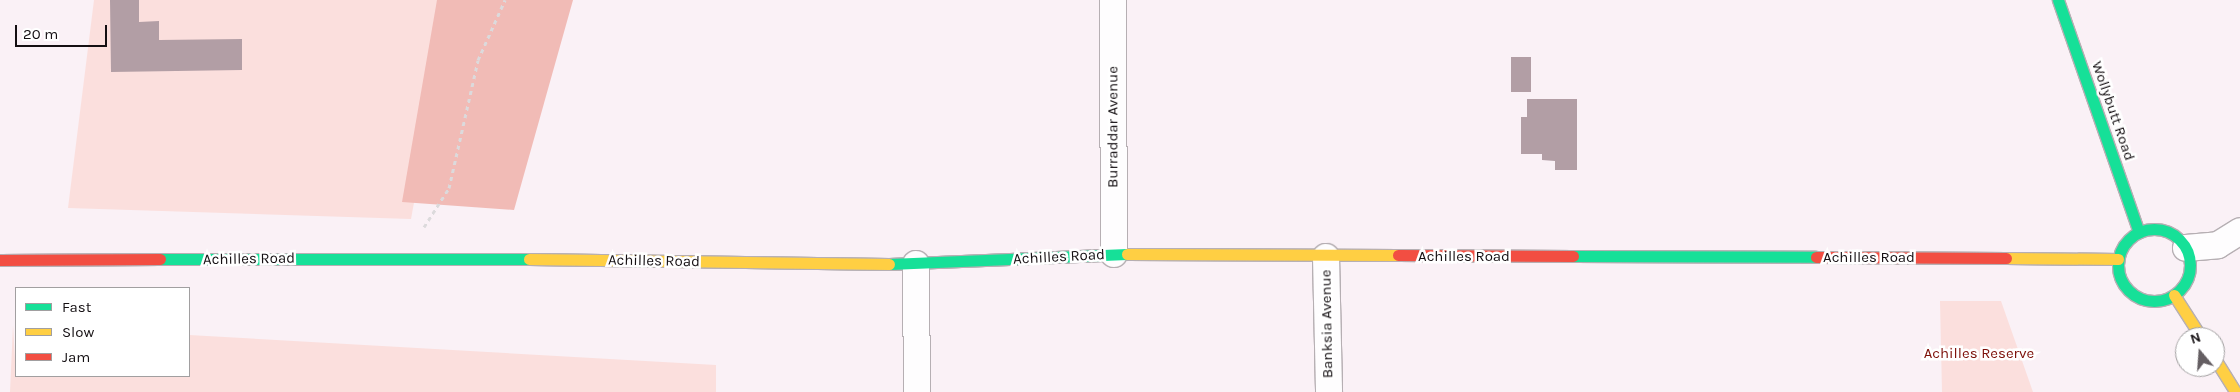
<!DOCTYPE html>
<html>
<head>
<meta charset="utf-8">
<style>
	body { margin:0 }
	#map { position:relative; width:2240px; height:392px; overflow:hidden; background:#faf1f6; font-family:Karla,sans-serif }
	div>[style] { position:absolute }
	.green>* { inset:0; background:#fbdfdd }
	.forest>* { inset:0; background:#f1bbb6 }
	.building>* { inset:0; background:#b29ea5; transform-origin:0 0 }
	.path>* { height:3px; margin-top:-1.5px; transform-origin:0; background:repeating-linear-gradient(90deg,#dcdadc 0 4px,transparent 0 8px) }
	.roads { filter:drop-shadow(1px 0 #b6afb3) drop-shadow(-1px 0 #b6afb3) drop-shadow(0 1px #b6afb3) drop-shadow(0 -1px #b6afb3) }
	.street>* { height:26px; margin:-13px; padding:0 13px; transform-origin:13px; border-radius:13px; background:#fefdfe }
	.fast>* { height:11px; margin:-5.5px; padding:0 5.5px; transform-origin:5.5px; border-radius:5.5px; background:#16e098 }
	.fast>.ring { margin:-5.5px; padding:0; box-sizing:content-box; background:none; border:11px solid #16e098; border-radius:50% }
	.slow>* { height:11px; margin:-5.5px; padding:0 5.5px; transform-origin:5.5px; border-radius:5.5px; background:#ffcf43 }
	.jam>* { height:11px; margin:-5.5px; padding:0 5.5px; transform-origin:5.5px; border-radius:5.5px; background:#f24e42 }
	span { translate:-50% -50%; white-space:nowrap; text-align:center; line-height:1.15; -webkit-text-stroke:5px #fff; paint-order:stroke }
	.street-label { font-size:15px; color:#140f12 }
	.park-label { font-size:15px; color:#7c0e07 }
	.legend { position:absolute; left:15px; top:287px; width:175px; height:90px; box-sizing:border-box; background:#fff; border:1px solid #a19fa0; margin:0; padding:6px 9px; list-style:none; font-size:15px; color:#140f12 }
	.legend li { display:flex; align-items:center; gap:10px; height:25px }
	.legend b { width:25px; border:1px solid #a19fa0 }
	.north { position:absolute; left:2175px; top:327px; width:50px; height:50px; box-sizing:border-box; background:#fff; border:1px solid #a19fa0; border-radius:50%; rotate:342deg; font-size:14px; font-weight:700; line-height:20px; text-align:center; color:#140f12 }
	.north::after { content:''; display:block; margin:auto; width:18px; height:22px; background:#645e62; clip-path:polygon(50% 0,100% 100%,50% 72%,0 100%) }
	.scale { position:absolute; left:15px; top:25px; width:92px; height:22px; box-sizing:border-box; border:2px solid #140f12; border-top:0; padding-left:6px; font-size:15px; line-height:18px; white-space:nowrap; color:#140f12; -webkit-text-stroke:4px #fff; paint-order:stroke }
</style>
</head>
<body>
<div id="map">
	<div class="green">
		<div style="clip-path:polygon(94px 0,451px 0,411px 219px,68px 208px)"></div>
		<div style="clip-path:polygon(1940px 301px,2001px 301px,2033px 392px,1942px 392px)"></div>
		<div style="clip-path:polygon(13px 325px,16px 376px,189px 376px,189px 335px,716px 365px,716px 392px,10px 392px)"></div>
	</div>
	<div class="forest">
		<div style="clip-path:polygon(437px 0,573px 0,514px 210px,402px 202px)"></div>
	</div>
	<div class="building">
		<div style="clip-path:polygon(110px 0,139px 0,139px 22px,159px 21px,159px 40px,242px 39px,242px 70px,111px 72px)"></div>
		<div style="left:1531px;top:57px;width:35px;height:20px;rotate:90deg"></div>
		<div style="clip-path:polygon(1527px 99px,1577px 99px,1577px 170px,1555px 170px,1555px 161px,1542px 160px,1542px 154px,1521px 154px,1521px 117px,1527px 117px)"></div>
	</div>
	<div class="path">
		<div style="left:424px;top:227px;width:46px;rotate:-57.3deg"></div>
		<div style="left:449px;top:188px;width:131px;rotate:-77.2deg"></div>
		<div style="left:478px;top:60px;width:66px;rotate:-65.8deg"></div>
	</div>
	<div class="roads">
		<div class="street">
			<div style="left:1113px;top:0;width:254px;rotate:89.8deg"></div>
			<div style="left:2186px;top:248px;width:32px;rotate:-5deg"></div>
			<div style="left:2218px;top:245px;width:26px;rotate:-32deg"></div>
			<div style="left:1326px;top:257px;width:135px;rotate:88.7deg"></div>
			<div style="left:916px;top:264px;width:128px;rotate:89.6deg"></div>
		</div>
		<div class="fast">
			<div style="left:2058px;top:0;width:246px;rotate:70.8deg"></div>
			<div class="ring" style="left:2118px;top:229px;width:61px;height:61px"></div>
			<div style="left:1573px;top:256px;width:243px;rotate:0.2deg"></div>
			<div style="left:160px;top:259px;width:369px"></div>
			<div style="left:889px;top:264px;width:238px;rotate:-2.4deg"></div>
		</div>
		<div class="slow">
			<div style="left:1127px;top:254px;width:271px;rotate:0.2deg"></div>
			<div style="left:2006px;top:258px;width:112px;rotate:0.5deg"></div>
			<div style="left:529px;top:259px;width:360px;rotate:0.8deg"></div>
			<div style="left:2174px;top:295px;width:50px;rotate:57.3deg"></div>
			<div style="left:2215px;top:359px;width:39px;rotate:58deg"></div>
		</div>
		<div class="jam">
			<div style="left:1398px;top:255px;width:175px;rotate:0.3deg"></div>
			<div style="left:1816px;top:257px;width:190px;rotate:0.3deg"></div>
			<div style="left:0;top:260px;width:160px;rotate:-0.4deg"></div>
		</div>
	</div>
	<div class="street-label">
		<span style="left:2113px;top:111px;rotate:71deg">Wollybutt Road</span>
		<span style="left:1113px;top:127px;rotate:-90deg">Burraddar Avenue</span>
		<span style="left:1059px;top:257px;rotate:-3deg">Achilles Road</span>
		<span style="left:1464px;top:257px">Achilles Road</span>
		<span style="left:1869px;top:258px">Achilles Road</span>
		<span style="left:249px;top:259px;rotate:-1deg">Achilles Road</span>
		<span style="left:654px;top:261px;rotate:1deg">Achilles Road</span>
		<span style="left:1327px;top:324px;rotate:-91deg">Banksia Avenue</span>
	</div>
	<div class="park-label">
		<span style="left:1979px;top:354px">Achilles Reserve</span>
	</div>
	<ul class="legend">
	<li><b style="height:6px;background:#16e098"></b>Fast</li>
	<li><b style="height:6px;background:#ffcf43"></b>Slow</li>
	<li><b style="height:6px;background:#f24e42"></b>Jam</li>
	</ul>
	<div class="north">N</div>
	<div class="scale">20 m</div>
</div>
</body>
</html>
